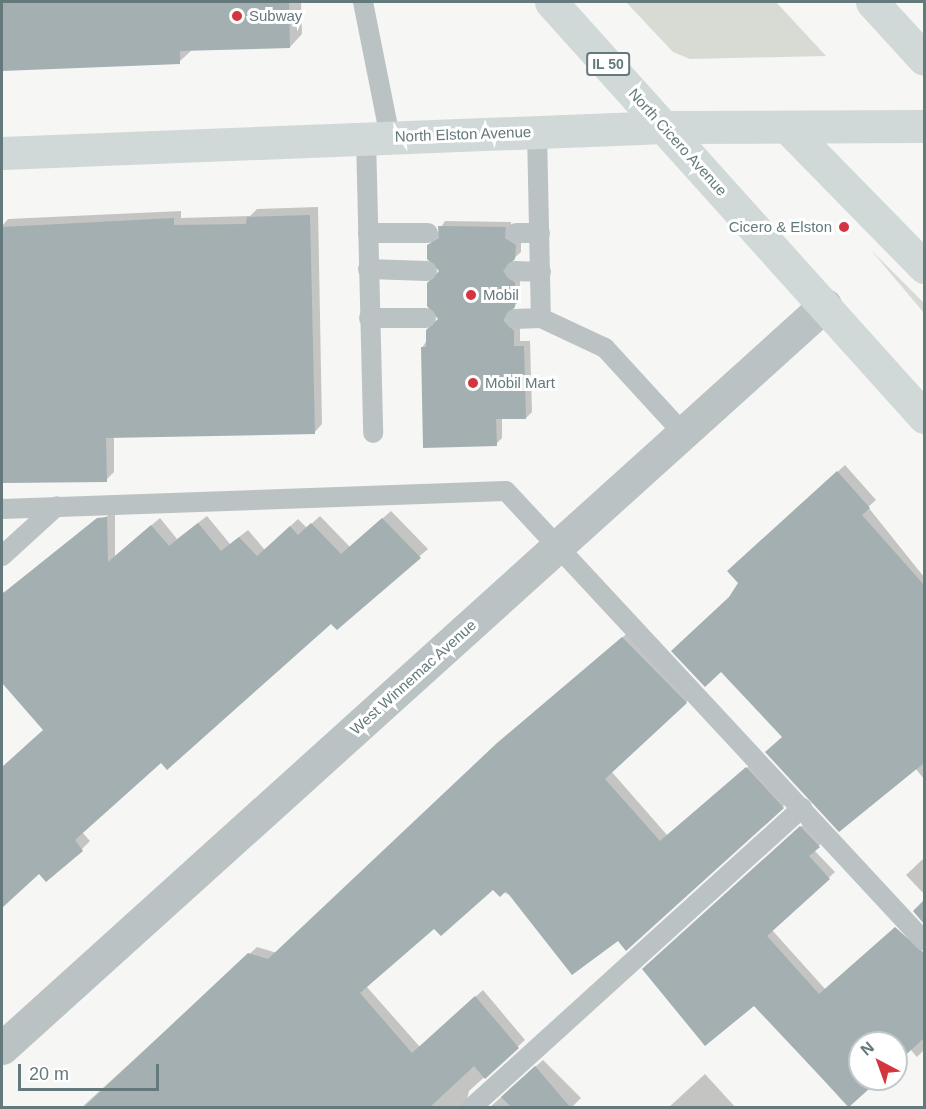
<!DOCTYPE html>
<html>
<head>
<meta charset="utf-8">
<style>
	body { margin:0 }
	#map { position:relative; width:926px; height:1109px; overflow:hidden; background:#f6f6f4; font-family:Helvetica,sans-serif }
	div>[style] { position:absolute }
	.green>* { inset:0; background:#d8dbd3 }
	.shadow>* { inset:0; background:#0003 }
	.building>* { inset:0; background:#a3afb0 }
	.service>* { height:20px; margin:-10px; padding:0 10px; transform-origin:10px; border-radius:10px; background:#bbc2c3 }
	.minor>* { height:33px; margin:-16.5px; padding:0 16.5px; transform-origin:16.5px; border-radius:16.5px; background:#bbc2c3 }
	.secondary>* { height:33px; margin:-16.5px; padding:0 16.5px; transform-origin:16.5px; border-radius:16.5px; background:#d1d8d8 }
	.primary>* { height:33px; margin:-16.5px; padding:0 16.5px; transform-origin:16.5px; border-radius:16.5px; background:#d1d8d8 }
	.motorway>* { height:33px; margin:-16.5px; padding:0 16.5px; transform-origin:16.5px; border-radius:16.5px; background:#d1d8d8 }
	.dots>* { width:16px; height:16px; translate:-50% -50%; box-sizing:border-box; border:3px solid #fff; border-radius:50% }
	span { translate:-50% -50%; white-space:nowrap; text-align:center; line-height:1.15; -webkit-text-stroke:6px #fff; paint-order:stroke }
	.shield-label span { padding:2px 4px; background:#fff; border:2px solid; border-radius:4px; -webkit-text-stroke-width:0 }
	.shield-label { font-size:14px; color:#64797c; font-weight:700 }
	.poi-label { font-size:15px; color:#64797c }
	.left { translate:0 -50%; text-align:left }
	.right { translate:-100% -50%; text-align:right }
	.street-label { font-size:15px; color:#64797c }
	.frame { position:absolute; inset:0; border:3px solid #64797c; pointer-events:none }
	.north { position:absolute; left:848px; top:1031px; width:60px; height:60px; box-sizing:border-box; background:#fff; border:2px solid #c1c9cb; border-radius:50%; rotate:319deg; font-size:16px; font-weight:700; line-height:24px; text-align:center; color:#64797c }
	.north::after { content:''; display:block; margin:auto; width:21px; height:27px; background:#d4363f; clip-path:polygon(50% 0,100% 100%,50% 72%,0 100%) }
	.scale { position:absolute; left:18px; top:1064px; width:141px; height:27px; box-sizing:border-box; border:3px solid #64797c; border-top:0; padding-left:8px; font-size:18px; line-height:21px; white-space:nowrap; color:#64797c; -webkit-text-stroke:4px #fff; paint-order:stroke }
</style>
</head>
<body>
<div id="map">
	<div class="green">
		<div style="clip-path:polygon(626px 2px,776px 2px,826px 56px,690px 59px,673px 52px)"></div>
		<div style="clip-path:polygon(870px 249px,924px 303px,924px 313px)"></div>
	</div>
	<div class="shadow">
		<div style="clip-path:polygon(2px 2px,301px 2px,302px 34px,290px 47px,193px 49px,179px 62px,2px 68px)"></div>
		<div style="clip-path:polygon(318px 207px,322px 424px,314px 433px,114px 437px,114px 472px,106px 480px,2px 481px,2px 226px,8px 219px,181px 211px,181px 218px,250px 216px,257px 209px)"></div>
		<div style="clip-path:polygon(445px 221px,511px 222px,511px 232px,521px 239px,521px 252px,508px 264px,520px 277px,520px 300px,508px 313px,520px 325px,520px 341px,530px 341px,532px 412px,526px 418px,502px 418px,502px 438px,496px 444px,422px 348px,440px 319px,441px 271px,429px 246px)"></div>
		<div style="clip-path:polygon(845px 465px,876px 500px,868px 507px,924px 577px,924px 779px,915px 768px,783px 736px,731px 597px,740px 583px,736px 564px)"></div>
		<div style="clip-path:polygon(115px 510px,115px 556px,160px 518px,177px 539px,207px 516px,230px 544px,248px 530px,265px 550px,298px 519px,307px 528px,320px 516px,350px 547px,391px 511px,428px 549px,337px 627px,331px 622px,161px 761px,82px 832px,90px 841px,82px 849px,39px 872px,2px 903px,2px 768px,44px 730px,2px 681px,2px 590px,5px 594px)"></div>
		<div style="clip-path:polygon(630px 631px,693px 696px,611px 771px,667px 835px,754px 762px,790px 800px,627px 949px,618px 939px,493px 888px,434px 927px,366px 986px,420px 1047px,483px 990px,525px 1040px,469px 1091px,466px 1104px,472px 1108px,257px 1108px,240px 1090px,222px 1108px,81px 1108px,257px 947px,277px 953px,506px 737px)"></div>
		<div style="clip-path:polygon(807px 821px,825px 840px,814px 850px,835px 872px,772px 930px,826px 990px,891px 932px,924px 969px,924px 1050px,917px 1057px,910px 1049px,896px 1062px,896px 1043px,860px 1043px,860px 1079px,878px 1079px,848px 1107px,755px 1004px,650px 964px)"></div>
		<div style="clip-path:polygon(924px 858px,924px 894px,906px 875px)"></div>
		<div style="clip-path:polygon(543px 1060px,581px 1098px,571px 1108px,489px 1108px)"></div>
		<div style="clip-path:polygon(705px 1074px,736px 1108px,668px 1108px)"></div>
	</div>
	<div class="building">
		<div style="clip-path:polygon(2px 2px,289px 2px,290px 48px,180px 51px,180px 64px,2px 71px)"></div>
		<div style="clip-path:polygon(310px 215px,315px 434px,106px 438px,107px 482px,2px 483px,2px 227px,174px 218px,174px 225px,246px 224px,247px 217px)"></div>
		<div style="clip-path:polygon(438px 226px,506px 227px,505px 238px,516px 245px,515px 259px,503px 271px,515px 283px,515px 307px,503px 320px,514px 331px,514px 346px,524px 346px,526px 419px,496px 419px,497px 446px,423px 448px,421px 347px,426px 347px,426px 330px,438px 319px,427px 306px,427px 283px,439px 271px,427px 259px,427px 245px,439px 238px)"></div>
		<div style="clip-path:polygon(837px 471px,870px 508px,862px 515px,924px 585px,924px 763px,839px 832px,765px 752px,782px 737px,721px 672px,705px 687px,671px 651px,729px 597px,738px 583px,727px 571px)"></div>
		<div style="clip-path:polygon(107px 517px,108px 562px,151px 525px,169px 546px,198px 523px,221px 551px,239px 537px,257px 556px,290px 526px,298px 535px,311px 523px,341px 554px,382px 518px,421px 558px,337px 630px,331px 624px,167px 770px,161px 763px,75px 840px,83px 851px,46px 882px,39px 874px,2px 908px,2px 767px,43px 730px,2px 683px,2px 594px,97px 518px)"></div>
		<div style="clip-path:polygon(622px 637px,687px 703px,605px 779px,660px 841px,746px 767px,784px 808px,626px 951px,618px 941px,572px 975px,506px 891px,500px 897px,493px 890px,441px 936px,434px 929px,360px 993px,412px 1053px,475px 996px,519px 1048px,485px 1079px,474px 1066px,430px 1107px,84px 1107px,248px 953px,268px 959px,497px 743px)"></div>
		<div style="clip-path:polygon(800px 826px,820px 847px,809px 856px,830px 879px,767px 936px,819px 994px,895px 927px,924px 953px,924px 1038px,896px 1064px,896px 1043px,860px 1043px,860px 1079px,880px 1079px,849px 1107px,754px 1006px,705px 1046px,642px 969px)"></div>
		<div style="clip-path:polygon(924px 900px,924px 924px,913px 911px)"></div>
		<div style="clip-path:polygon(535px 1066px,570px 1107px,511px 1107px,501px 1097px)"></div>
	</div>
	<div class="service">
		<div style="left:363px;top:2px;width:138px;rotate:78.7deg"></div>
		<div style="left:537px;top:132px;width:186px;rotate:88.8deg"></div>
		<div style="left:366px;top:138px;width:295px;rotate:88.6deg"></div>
		<div style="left:368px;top:233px;width:60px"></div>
		<div style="left:516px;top:233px;width:24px"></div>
		<div style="left:368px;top:269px;width:59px;rotate:1.9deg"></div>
		<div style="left:515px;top:271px;width:26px;rotate:2deg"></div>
		<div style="left:369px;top:318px;width:57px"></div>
		<div style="left:515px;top:319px;width:26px;rotate:-2deg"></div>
		<div style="left:541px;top:318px;width:71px;rotate:25.1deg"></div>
		<div style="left:605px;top:348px;width:115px;rotate:47.5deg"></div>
		<div style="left:2px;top:509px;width:504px;rotate:-2.05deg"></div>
		<div style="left:506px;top:491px;width:614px;rotate:47.11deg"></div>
		<div style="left:2px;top:556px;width:74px;rotate:-42.3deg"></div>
		<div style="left:471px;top:1108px;width:447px;rotate:-42.2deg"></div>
	</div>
	<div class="minor">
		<div style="left:2px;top:1048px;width:1109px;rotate:-42.08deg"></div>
	</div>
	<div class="secondary">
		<div style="left:2px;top:153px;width:664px;rotate:-2.25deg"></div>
		<div style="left:665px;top:127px;width:259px;rotate:-0.2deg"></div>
	</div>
	<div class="primary">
		<div style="left:551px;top:2px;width:558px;rotate:48.05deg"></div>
	</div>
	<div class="motorway">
		<div style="left:872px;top:2px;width:77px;rotate:47.6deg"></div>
		<div style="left:787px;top:127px;width:196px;rotate:45.6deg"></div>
	</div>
	<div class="dots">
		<div style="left:237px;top:16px;background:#d4363f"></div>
		<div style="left:844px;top:227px;background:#d4363f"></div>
		<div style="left:471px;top:295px;background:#d4363f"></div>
		<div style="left:473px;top:383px;background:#d4363f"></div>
	</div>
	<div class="shield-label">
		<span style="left:608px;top:64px">IL 50</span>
	</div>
	<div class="poi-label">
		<span class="left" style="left:249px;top:16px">Subway</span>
		<span class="right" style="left:832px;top:227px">Cicero &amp; Elston</span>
		<span class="left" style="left:483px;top:295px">Mobil</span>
		<span class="left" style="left:485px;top:383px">Mobil Mart</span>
	</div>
	<div class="street-label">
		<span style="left:463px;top:134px;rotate:-2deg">North Elston Avenue</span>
		<span style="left:678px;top:142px;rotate:48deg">North Cicero Avenue</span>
		<span style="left:413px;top:677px;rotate:-42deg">West Winnemac Avenue</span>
	</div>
	<div class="frame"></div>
	<div class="north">N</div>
	<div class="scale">20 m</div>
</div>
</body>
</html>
